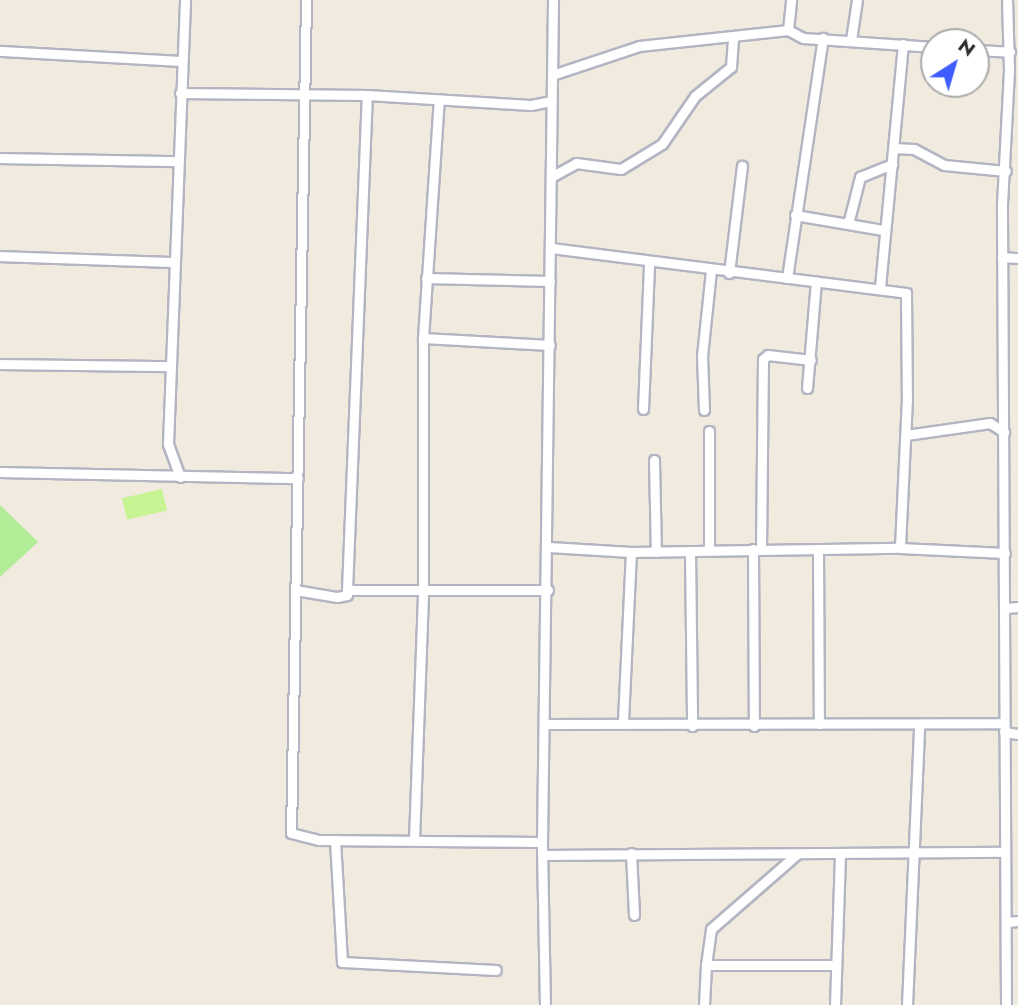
<!DOCTYPE html>
<html>
<head>
<meta charset="utf-8">
<style>
	body { margin:0 }
	#map { position:relative; width:1018px; height:1005px; overflow:hidden; background:#f0eadf; font-family:Jost,sans-serif }
	div>[style] { position:absolute }
	.green>* { inset:0; background:#b1ec97 }
	.pitch>* { inset:0; background:#c7f492; transform-origin:0 0 }
	.roads { filter:drop-shadow(2px 0 #b3b5c2) drop-shadow(-2px 0 #b3b5c2) drop-shadow(0 2px #b3b5c2) drop-shadow(0 -2px #b3b5c2) }
	.street>* { height:9px; margin:-4.5px; padding:0 4.5px; transform-origin:4.5px; border-radius:4.5px; background:#fff }
	span { translate:-50% -50%; white-space:nowrap; text-align:center; line-height:1.15; -webkit-text-stroke:5px #fff; paint-order:stroke }
	.north { position:absolute; left:920px; top:28px; width:70px; height:70px; box-sizing:border-box; background:#fff; border:2px solid #ababab; border-radius:50%; rotate:37deg; font-size:19px; font-weight:700; line-height:28px; text-align:center; color:#2e2e2e }
	.north::after { content:''; display:block; margin:auto; width:24px; height:32px; background:#3e5cff; clip-path:polygon(50% 0,100% 100%,50% 72%,0 100%) }
</style>
</head>
<body>
<div id="map">
	<div class="green">
		<div style="clip-path:polygon(0 505px,38px 542px,0 577px)"></div>
	</div>
	<div class="pitch">
		<div style="left:162px;top:489px;width:22px;height:41px;rotate:77deg"></div>
	</div>
	<div class="roads">
		<div class="street">
			<div style="left:306px;top:0;width:833px;rotate:91.03deg"></div>
			<div style="left:291px;top:833px;width:29px;rotate:14deg"></div>
			<div style="left:319px;top:840px;width:223px;rotate:0.5deg"></div>
			<div style="left:788px;top:30px;width:30px;rotate:-84deg"></div>
			<div style="left:851px;top:40px;width:40px;rotate:-81.5deg"></div>
			<div style="left:976px;top:50px;width:34px;rotate:3deg"></div>
			<div style="left:0;top:51px;width:181px;rotate:3.2deg"></div>
			<div style="left:552px;top:75px;width:92px;rotate:-18.4deg"></div>
			<div style="left:639px;top:46px;width:150px;rotate:-6.1deg"></div>
			<div style="left:788px;top:30px;width:17px;rotate:28deg"></div>
			<div style="left:803px;top:38px;width:131px;rotate:3.9deg"></div>
			<div style="left:180px;top:93px;width:187px;rotate:0.6deg"></div>
			<div style="left:367px;top:95px;width:164px;rotate:3.5deg"></div>
			<div style="left:531px;top:105px;width:20px;rotate:-11deg"></div>
			<div style="left:894px;top:148px;width:20px;rotate:3deg"></div>
			<div style="left:914px;top:149px;width:34px;rotate:28deg"></div>
			<div style="left:944px;top:165px;width:62px;rotate:5.5deg"></div>
			<div style="left:0;top:158px;width:176px;rotate:1deg"></div>
			<div style="left:551px;top:177px;width:29px;rotate:-29deg"></div>
			<div style="left:576px;top:163px;width:45px;rotate:7.6deg"></div>
			<div style="left:621px;top:169px;width:48px;rotate:-31.4deg"></div>
			<div style="left:662px;top:144px;width:58px;rotate:-55.5deg"></div>
			<div style="left:695px;top:96px;width:46px;rotate:-38.9deg"></div>
			<div style="left:731px;top:67px;width:28px;rotate:-86deg"></div>
			<div style="left:795px;top:215px;width:89px;rotate:9.7deg"></div>
			<div style="left:848px;top:224px;width:49px;rotate:-75.7deg"></div>
			<div style="left:860px;top:177px;width:35px;rotate:-22deg"></div>
			<div style="left:551px;top:248px;width:358px;rotate:7.2deg"></div>
			<div style="left:906px;top:293px;width:105px;rotate:89.5deg"></div>
			<div style="left:907px;top:398px;width:150px;rotate:92.7deg"></div>
			<div style="left:0;top:256px;width:174px;rotate:2deg"></div>
			<div style="left:1002px;top:257px;width:16px;rotate:4deg"></div>
			<div style="left:729px;top:273px;width:108px;rotate:-83.1deg"></div>
			<div style="left:426px;top:278px;width:124px;rotate:1.4deg"></div>
			<div style="left:787px;top:278px;width:243px;rotate:-81.5deg"></div>
			<div style="left:880px;top:287px;width:244px;rotate:-84.6deg"></div>
			<div style="left:423px;top:338px;width:127px;rotate:3.2deg"></div>
			<div style="left:0;top:364px;width:171px;rotate:0.7deg"></div>
			<div style="left:807px;top:388px;width:107px;rotate:-85.2deg"></div>
			<div style="left:643px;top:409px;width:145px;rotate:-87.6deg"></div>
			<div style="left:704px;top:410px;width:54px;rotate:-92.1deg"></div>
			<div style="left:702px;top:356px;width:85px;rotate:-84deg"></div>
			<div style="left:906px;top:435px;width:85px;rotate:-8.1deg"></div>
			<div style="left:990px;top:423px;width:17px;rotate:33deg"></div>
			<div style="left:654px;top:460px;width:92px;rotate:88.8deg"></div>
			<div style="left:0;top:472px;width:298px;rotate:1.2deg"></div>
			<div style="left:180px;top:477px;width:35px;rotate:-110deg"></div>
			<div style="left:168px;top:444px;width:444px;rotate:-87.8deg"></div>
			<div style="left:549px;top:547px;width:82px;rotate:3.5deg"></div>
			<div style="left:631px;top:552px;width:269px;rotate:-0.9deg"></div>
			<div style="left:900px;top:548px;width:105px;rotate:2.7deg"></div>
			<div style="left:753px;top:549px;width:177px;rotate:89.7deg"></div>
			<div style="left:761px;top:549px;width:190px;rotate:-89.4deg"></div>
			<div style="left:763px;top:359px;width:6px;rotate:-39deg"></div>
			<div style="left:768px;top:355px;width:43px;rotate:6.6deg"></div>
			<div style="left:818px;top:549px;width:175px;rotate:89.7deg"></div>
			<div style="left:709px;top:550px;width:119px;rotate:-90deg"></div>
			<div style="left:690px;top:551px;width:175px;rotate:89.3deg"></div>
			<div style="left:295px;top:590px;width:43px;rotate:9.5deg"></div>
			<div style="left:337px;top:597px;width:10px;rotate:-11deg"></div>
			<div style="left:347px;top:595px;width:5px;rotate:-90deg"></div>
			<div style="left:347px;top:590px;width:201px"></div>
			<div style="left:347px;top:590px;width:495px;rotate:-87.7deg"></div>
			<div style="left:1005px;top:608px;width:13px;rotate:-4deg"></div>
			<div style="left:623px;top:721px;width:169px;rotate:-87.3deg"></div>
			<div style="left:544px;top:724px;width:460px;rotate:-0.1deg"></div>
			<div style="left:1004px;top:732px;width:14px;rotate:8deg"></div>
			<div style="left:335px;top:840px;width:122px;rotate:86.7deg"></div>
			<div style="left:342px;top:962px;width:154px;rotate:3deg"></div>
			<div style="left:414px;top:840px;width:247px;rotate:-87.9deg"></div>
			<div style="left:423px;top:593px;width:255px;rotate:-90deg"></div>
			<div style="left:423px;top:338px;width:239px;rotate:-86.2deg"></div>
			<div style="left:631px;top:853px;width:62px;rotate:87.2deg"></div>
			<div style="left:544px;top:855px;width:460px;rotate:-0.4deg"></div>
			<div style="left:1007px;top:922px;width:11px;rotate:-5deg"></div>
			<div style="left:706px;top:965px;width:36px;rotate:-82deg"></div>
			<div style="left:711px;top:929px;width:114px;rotate:-41.1deg"></div>
			<div style="left:545px;top:1005px;width:163px;rotate:-91.1deg"></div>
			<div style="left:542px;top:842px;width:842px;rotate:-89.25deg"></div>
			<div style="left:704px;top:1005px;width:40px;rotate:-87.1deg"></div>
			<div style="left:706px;top:965px;width:130px"></div>
			<div style="left:835px;top:1005px;width:151px;rotate:-88.1deg"></div>
			<div style="left:907px;top:1005px;width:278px;rotate:-87.5deg"></div>
			<div style="left:1006px;top:1005px;width:801px;rotate:-90.29deg"></div>
			<div style="left:1002px;top:204px;width:134px;rotate:-87deg"></div>
			<div style="left:1009px;top:70px;width:70px;rotate:-91.6deg"></div>
		</div>
	</div>
	<div class="north">N</div>
</div>
</body>
</html>
